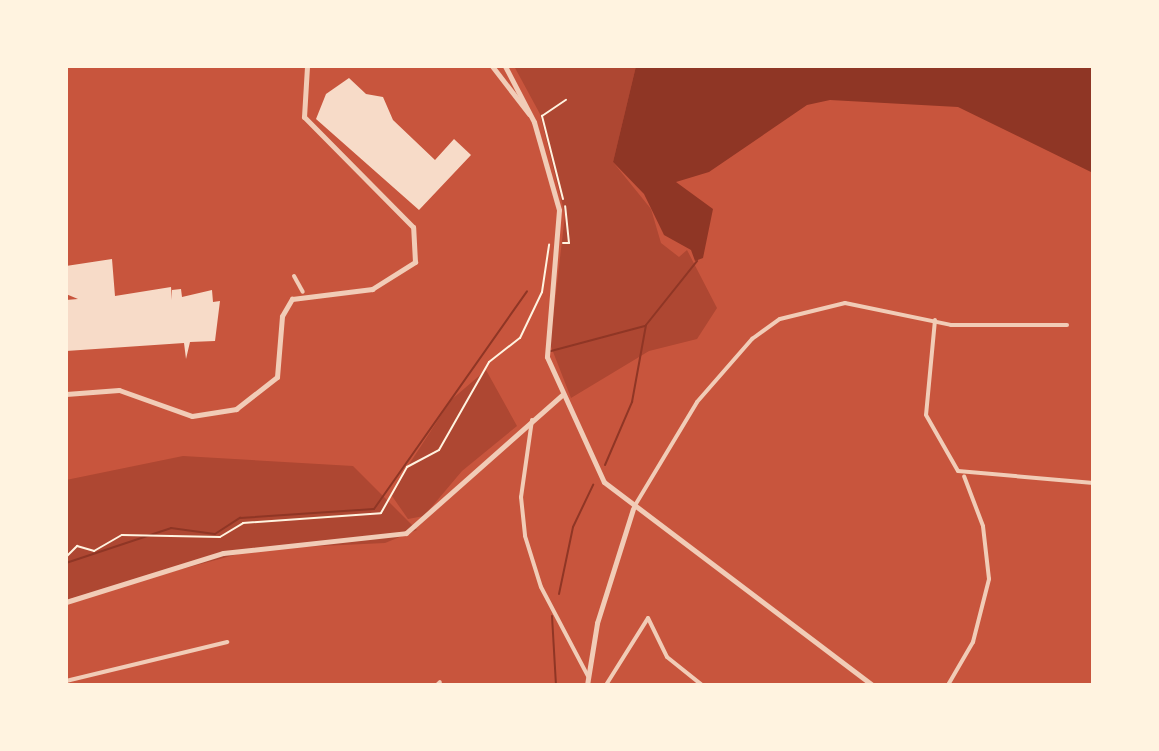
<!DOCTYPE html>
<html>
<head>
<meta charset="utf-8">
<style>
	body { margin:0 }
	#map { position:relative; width:1159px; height:751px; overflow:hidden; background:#c8553d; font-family:"Space Grotesk",sans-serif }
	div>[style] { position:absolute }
	.green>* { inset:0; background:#ae4732 }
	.water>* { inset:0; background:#8f3625 }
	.stream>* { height:2px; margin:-1px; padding:0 1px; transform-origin:1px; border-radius:1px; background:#8f3625 }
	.building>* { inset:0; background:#f7dbc8 }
	.path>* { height:2px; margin:-1px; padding:0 1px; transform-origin:1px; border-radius:1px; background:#fff3e0 }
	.minor>* { height:4px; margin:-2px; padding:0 2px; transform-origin:2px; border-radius:2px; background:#f1ccb7 }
	.tertiary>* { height:5px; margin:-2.5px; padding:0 2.5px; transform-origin:2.5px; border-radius:2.5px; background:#f1ccb7 }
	span { translate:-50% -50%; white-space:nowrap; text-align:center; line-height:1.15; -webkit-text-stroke:6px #fff3e0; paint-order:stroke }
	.frame { position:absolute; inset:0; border:68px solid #fff3e0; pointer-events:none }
</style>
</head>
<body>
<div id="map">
	<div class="green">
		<div style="clip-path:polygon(514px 66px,636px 66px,613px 162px,651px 209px,661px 243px,679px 257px,687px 250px,717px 308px,697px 339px,649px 351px,571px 398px,550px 344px,565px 215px,540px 114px)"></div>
		<div style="clip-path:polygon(486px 370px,517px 426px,462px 471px,424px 516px,408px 519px,392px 496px,406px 469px,451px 400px)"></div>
		<div style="clip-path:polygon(183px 456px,353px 466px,417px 530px,385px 543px,257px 549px,66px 600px,66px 480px)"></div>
	</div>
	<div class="water">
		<div style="clip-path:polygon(636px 66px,1093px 66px,1093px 173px,958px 107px,830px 100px,807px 105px,709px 172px,676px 182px,713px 209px,703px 258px,695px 261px,691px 250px,664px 235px,644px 194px,613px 162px)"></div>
	</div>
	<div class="stream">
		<div style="left:551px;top:351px;width:97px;rotate:-14.9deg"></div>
		<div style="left:605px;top:465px;width:69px;rotate:-66.8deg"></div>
		<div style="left:632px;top:402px;width:78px;rotate:-79.7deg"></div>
		<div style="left:646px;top:325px;width:82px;rotate:-51.4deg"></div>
		<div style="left:66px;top:563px;width:111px;rotate:-18.4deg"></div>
		<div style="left:171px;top:528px;width:44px;rotate:7.8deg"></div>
		<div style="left:215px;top:534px;width:30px;rotate:-33deg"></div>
		<div style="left:240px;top:518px;width:134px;rotate:-3.8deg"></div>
		<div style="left:374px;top:509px;width:266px;rotate:-54.9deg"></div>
		<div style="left:559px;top:594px;width:68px;rotate:-78.2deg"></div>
		<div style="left:573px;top:527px;width:47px;rotate:-64.5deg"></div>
		<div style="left:552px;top:616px;width:69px;rotate:86.7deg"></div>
	</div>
	<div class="building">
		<div style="clip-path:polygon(349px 78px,366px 94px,383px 97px,393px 120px,435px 160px,454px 139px,471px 155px,419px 210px,316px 119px,326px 94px)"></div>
		<div style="clip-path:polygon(112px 259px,115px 296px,171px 287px,172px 300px,172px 290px,181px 289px,182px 297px,212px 290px,213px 302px,220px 301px,215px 341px,190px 342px,186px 359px,184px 343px,66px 351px,66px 300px,78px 299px,66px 294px,66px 266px)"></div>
	</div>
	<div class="path">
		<div style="left:563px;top:199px;width:86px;rotate:-104.2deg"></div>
		<div style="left:542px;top:116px;width:29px;rotate:-34deg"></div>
		<div style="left:563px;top:243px;width:6px"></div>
		<div style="left:569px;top:243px;width:37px;rotate:-96deg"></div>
		<div style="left:66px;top:557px;width:16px;rotate:-45deg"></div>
		<div style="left:77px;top:546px;width:18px;rotate:16deg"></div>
		<div style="left:94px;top:551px;width:32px;rotate:-30deg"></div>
		<div style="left:122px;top:535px;width:98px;rotate:1.2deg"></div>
		<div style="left:220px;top:537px;width:27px;rotate:-31deg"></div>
		<div style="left:243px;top:523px;width:138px;rotate:-4.1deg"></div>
		<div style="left:381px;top:513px;width:53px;rotate:-60.5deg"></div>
		<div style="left:407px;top:467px;width:36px;rotate:-28deg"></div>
		<div style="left:439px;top:450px;width:101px;rotate:-60.4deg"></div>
		<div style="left:489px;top:362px;width:39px;rotate:-38deg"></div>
		<div style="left:520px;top:338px;width:51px;rotate:-64.4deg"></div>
		<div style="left:542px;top:292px;width:48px;rotate:-81.5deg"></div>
	</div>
	<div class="minor">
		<div style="left:294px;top:276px;width:18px;rotate:61deg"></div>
		<div style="left:935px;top:320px;width:95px;rotate:95.4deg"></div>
		<div style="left:926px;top:415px;width:64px;rotate:60.3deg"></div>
		<div style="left:958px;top:471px;width:136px;rotate:5.1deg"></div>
		<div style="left:532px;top:420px;width:78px;rotate:98.1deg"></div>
		<div style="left:521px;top:497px;width:39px;rotate:84deg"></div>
		<div style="left:525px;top:536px;width:53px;rotate:72.6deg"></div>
		<div style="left:541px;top:587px;width:101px;rotate:62.2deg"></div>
		<div style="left:634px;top:507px;width:122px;rotate:-59deg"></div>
		<div style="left:697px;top:402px;width:84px;rotate:-48.9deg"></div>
		<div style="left:752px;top:339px;width:34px;rotate:-36deg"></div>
		<div style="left:780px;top:319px;width:67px;rotate:-13.8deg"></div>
		<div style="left:845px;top:303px;width:108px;rotate:11.7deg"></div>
		<div style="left:951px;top:325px;width:116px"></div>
		<div style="left:66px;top:681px;width:166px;rotate:-13.6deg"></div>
		<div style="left:437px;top:685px;width:4px;rotate:-45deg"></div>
		<div style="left:606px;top:685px;width:79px;rotate:-57.9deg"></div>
		<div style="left:648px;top:618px;width:43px;rotate:64deg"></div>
		<div style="left:667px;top:657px;width:45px;rotate:38.7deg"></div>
		<div style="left:948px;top:685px;width:50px;rotate:-59.8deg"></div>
		<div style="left:973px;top:642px;width:65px;rotate:-75.7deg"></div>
		<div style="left:989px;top:579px;width:53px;rotate:-96.5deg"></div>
		<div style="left:983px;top:526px;width:53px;rotate:-110.8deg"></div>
	</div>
	<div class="tertiary">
		<div style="left:492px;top:66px;width:61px;rotate:52.4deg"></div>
		<div style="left:505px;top:66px;width:63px;rotate:62.6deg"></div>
		<div style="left:534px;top:122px;width:91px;rotate:74.1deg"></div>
		<div style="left:559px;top:210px;width:147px;rotate:94.7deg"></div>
		<div style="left:547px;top:357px;width:137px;rotate:65.5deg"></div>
		<div style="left:604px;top:482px;width:336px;rotate:37.1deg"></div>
		<div style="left:66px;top:394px;width:53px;rotate:-4.3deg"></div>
		<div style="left:119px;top:390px;width:77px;rotate:19.6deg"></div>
		<div style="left:192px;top:416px;width:45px;rotate:-9deg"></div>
		<div style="left:236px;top:409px;width:52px;rotate:-38deg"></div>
		<div style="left:277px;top:377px;width:61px;rotate:-85.3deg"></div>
		<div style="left:282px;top:316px;width:20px;rotate:-60deg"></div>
		<div style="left:292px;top:299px;width:81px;rotate:-7.1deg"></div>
		<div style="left:372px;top:289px;width:51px;rotate:-32.1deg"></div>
		<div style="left:415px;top:262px;width:35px;rotate:-93deg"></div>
		<div style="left:413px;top:227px;width:155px;rotate:-134.7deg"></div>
		<div style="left:304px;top:117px;width:51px;rotate:-86.6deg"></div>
		<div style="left:66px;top:602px;width:164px;rotate:-17.3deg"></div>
		<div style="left:223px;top:553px;width:184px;rotate:-6.2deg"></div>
		<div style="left:406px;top:533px;width:208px;rotate:-41.5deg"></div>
		<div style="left:587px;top:685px;width:63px;rotate:-80.8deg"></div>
		<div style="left:597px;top:623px;width:120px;rotate:-72.5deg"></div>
	</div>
	<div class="frame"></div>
</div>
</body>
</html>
